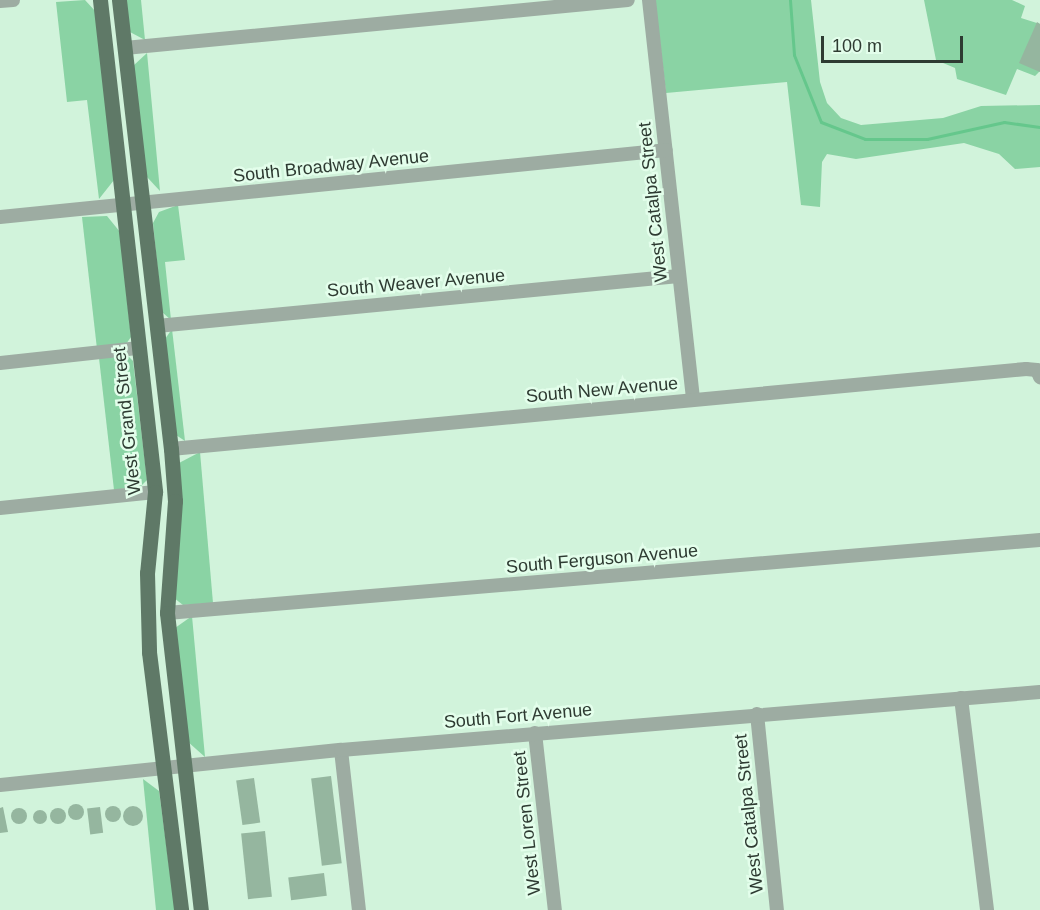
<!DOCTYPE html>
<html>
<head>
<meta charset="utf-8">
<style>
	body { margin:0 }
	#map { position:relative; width:1040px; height:910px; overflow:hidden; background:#d1f3db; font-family:Helvetica,sans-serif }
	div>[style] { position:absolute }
	.green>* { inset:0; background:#8ad3a4 }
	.stream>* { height:3px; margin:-1.5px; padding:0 1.5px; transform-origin:1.5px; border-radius:1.5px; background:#65c78c }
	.building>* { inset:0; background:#95b69f; transform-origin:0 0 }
	.round { border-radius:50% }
	.minor>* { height:14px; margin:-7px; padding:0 7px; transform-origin:7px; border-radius:7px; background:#9daca2 }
	.major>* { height:15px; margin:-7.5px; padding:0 7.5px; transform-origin:7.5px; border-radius:7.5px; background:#5f7967 }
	span { translate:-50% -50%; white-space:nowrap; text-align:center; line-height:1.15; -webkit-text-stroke:5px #e3feeb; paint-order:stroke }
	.street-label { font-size:18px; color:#2e3b32 }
	.scale { position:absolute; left:821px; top:36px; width:142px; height:27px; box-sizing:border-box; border:3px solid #2e3b32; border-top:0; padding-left:8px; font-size:18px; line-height:21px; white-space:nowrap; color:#2e3b32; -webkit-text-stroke:4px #e3feeb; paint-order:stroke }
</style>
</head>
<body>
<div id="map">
	<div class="green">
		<div style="clip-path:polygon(85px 0,96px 12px,114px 180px,99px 199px,87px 100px,67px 102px,56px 2px)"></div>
		<div style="clip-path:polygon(125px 0,141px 0,145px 40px,130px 32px)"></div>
		<div style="clip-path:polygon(655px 0,811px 0,820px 82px,827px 103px,841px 118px,861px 125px,943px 118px,981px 106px,1040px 105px,1040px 167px,1015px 169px,999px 154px,964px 143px,856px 159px,827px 154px,822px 162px,820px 207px,801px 205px,787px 82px,666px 93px)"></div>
		<div style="clip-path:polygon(924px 0,1012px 0,1025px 6px,1021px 18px,1040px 24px,1040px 71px,1035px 76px,1017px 69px,1006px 95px,957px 79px,955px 68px,936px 60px)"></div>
		<div style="clip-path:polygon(147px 53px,160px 191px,146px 176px,133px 66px)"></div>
		<div style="clip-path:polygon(178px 205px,185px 260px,165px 262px,171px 320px,162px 312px,153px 223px,159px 212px)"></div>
		<div style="clip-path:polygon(107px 216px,120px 232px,131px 337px,126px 344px,97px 349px,82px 217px)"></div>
		<div style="clip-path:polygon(172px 329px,185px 441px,176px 435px,165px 339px)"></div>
		<div style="clip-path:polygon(127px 355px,133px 361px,147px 480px,141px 486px,114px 490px,99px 358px)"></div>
		<div style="clip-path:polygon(200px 452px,213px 603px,183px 605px,174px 598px,179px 463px)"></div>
		<div style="clip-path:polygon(192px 616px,205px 757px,187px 741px,175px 628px)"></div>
		<div style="clip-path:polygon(143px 779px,159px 791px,175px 910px,156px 910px)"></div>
	</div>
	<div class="stream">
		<div style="left:790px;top:0;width:55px;rotate:85.8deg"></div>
		<div style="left:794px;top:55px;width:72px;rotate:68.1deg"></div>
		<div style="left:821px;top:122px;width:47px;rotate:21.1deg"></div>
		<div style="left:865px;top:139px;width:62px"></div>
		<div style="left:927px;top:139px;width:79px;rotate:-12.4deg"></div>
		<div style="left:1004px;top:122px;width:36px;rotate:8deg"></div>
	</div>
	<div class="building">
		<div style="clip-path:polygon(1037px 22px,1040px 24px,1040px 72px,1019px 63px)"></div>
		<div style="left:331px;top:776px;width:88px;height:20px;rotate:83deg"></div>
		<div style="left:254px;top:778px;width:45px;height:18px;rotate:82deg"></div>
		<div class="round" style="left:68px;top:804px;width:16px;height:16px"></div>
		<div class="round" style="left:123px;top:806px;width:20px;height:20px"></div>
		<div class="round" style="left:105px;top:806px;width:16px;height:16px"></div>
		<div style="clip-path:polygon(3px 807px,8px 832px,0 833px,0 808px)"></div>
		<div style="left:100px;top:807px;width:26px;height:13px;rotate:83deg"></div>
		<div class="round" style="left:11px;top:808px;width:16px;height:16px"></div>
		<div class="round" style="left:50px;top:808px;width:16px;height:16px"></div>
		<div class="round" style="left:33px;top:810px;width:14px;height:14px"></div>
		<div style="left:265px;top:831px;width:66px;height:24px;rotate:84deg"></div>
		<div style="left:324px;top:873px;width:23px;height:36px;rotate:83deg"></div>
	</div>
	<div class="minor">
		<div style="left:649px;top:0;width:402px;rotate:83.7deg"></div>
		<div style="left:0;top:1px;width:13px;rotate:-4deg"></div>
		<div style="left:125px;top:48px;width:505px;rotate:-5.45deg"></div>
		<div style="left:0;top:217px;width:669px;rotate:-5.74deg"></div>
		<div style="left:157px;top:326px;width:524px;rotate:-5.47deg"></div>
		<div style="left:0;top:363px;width:140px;rotate:-6.2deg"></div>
		<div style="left:171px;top:449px;width:859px;rotate:-5.35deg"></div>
		<div style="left:1026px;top:369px;width:11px;rotate:5deg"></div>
		<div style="left:1037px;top:370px;width:8px;rotate:67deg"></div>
		<div style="left:0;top:508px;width:156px;rotate:-5.9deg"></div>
		<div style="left:167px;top:613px;width:876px;rotate:-4.78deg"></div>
		<div style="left:961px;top:698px;width:214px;rotate:83deg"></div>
		<div style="left:757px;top:714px;width:197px;rotate:84.2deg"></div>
		<div style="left:535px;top:733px;width:178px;rotate:83.6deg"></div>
		<div style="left:341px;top:750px;width:161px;rotate:83.6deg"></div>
		<div style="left:0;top:785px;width:343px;rotate:-5.9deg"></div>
		<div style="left:341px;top:750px;width:701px;rotate:-4.74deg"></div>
	</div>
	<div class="major">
		<div style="left:100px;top:0;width:495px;rotate:83.6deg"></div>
		<div style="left:155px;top:492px;width:81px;rotate:95.6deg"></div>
		<div style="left:147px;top:573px;width:79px;rotate:88.5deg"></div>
		<div style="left:149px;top:652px;width:260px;rotate:82.9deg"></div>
		<div style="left:119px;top:0;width:452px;rotate:83.4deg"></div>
		<div style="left:171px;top:449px;width:52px;rotate:85.6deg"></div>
		<div style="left:175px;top:501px;width:112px;rotate:94.1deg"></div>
		<div style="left:167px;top:613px;width:299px;rotate:83.5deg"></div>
	</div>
	<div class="street-label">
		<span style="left:331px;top:166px;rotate:-6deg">South Broadway Avenue</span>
		<span style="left:653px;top:202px;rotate:-96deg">West Catalpa Street</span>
		<span style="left:416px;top:283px;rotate:-5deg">South Weaver Avenue</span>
		<span style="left:602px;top:390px;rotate:-5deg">South New Avenue</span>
		<span style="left:127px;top:421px;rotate:-96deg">West Grand Street</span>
		<span style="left:602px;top:559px;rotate:-5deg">South Ferguson Avenue</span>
		<span style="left:518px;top:716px;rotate:-5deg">South Fort Avenue</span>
		<span style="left:749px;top:814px;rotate:-96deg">West Catalpa Street</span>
		<span style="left:527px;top:823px;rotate:-96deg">West Loren Street</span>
	</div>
	<div class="scale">100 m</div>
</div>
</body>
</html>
